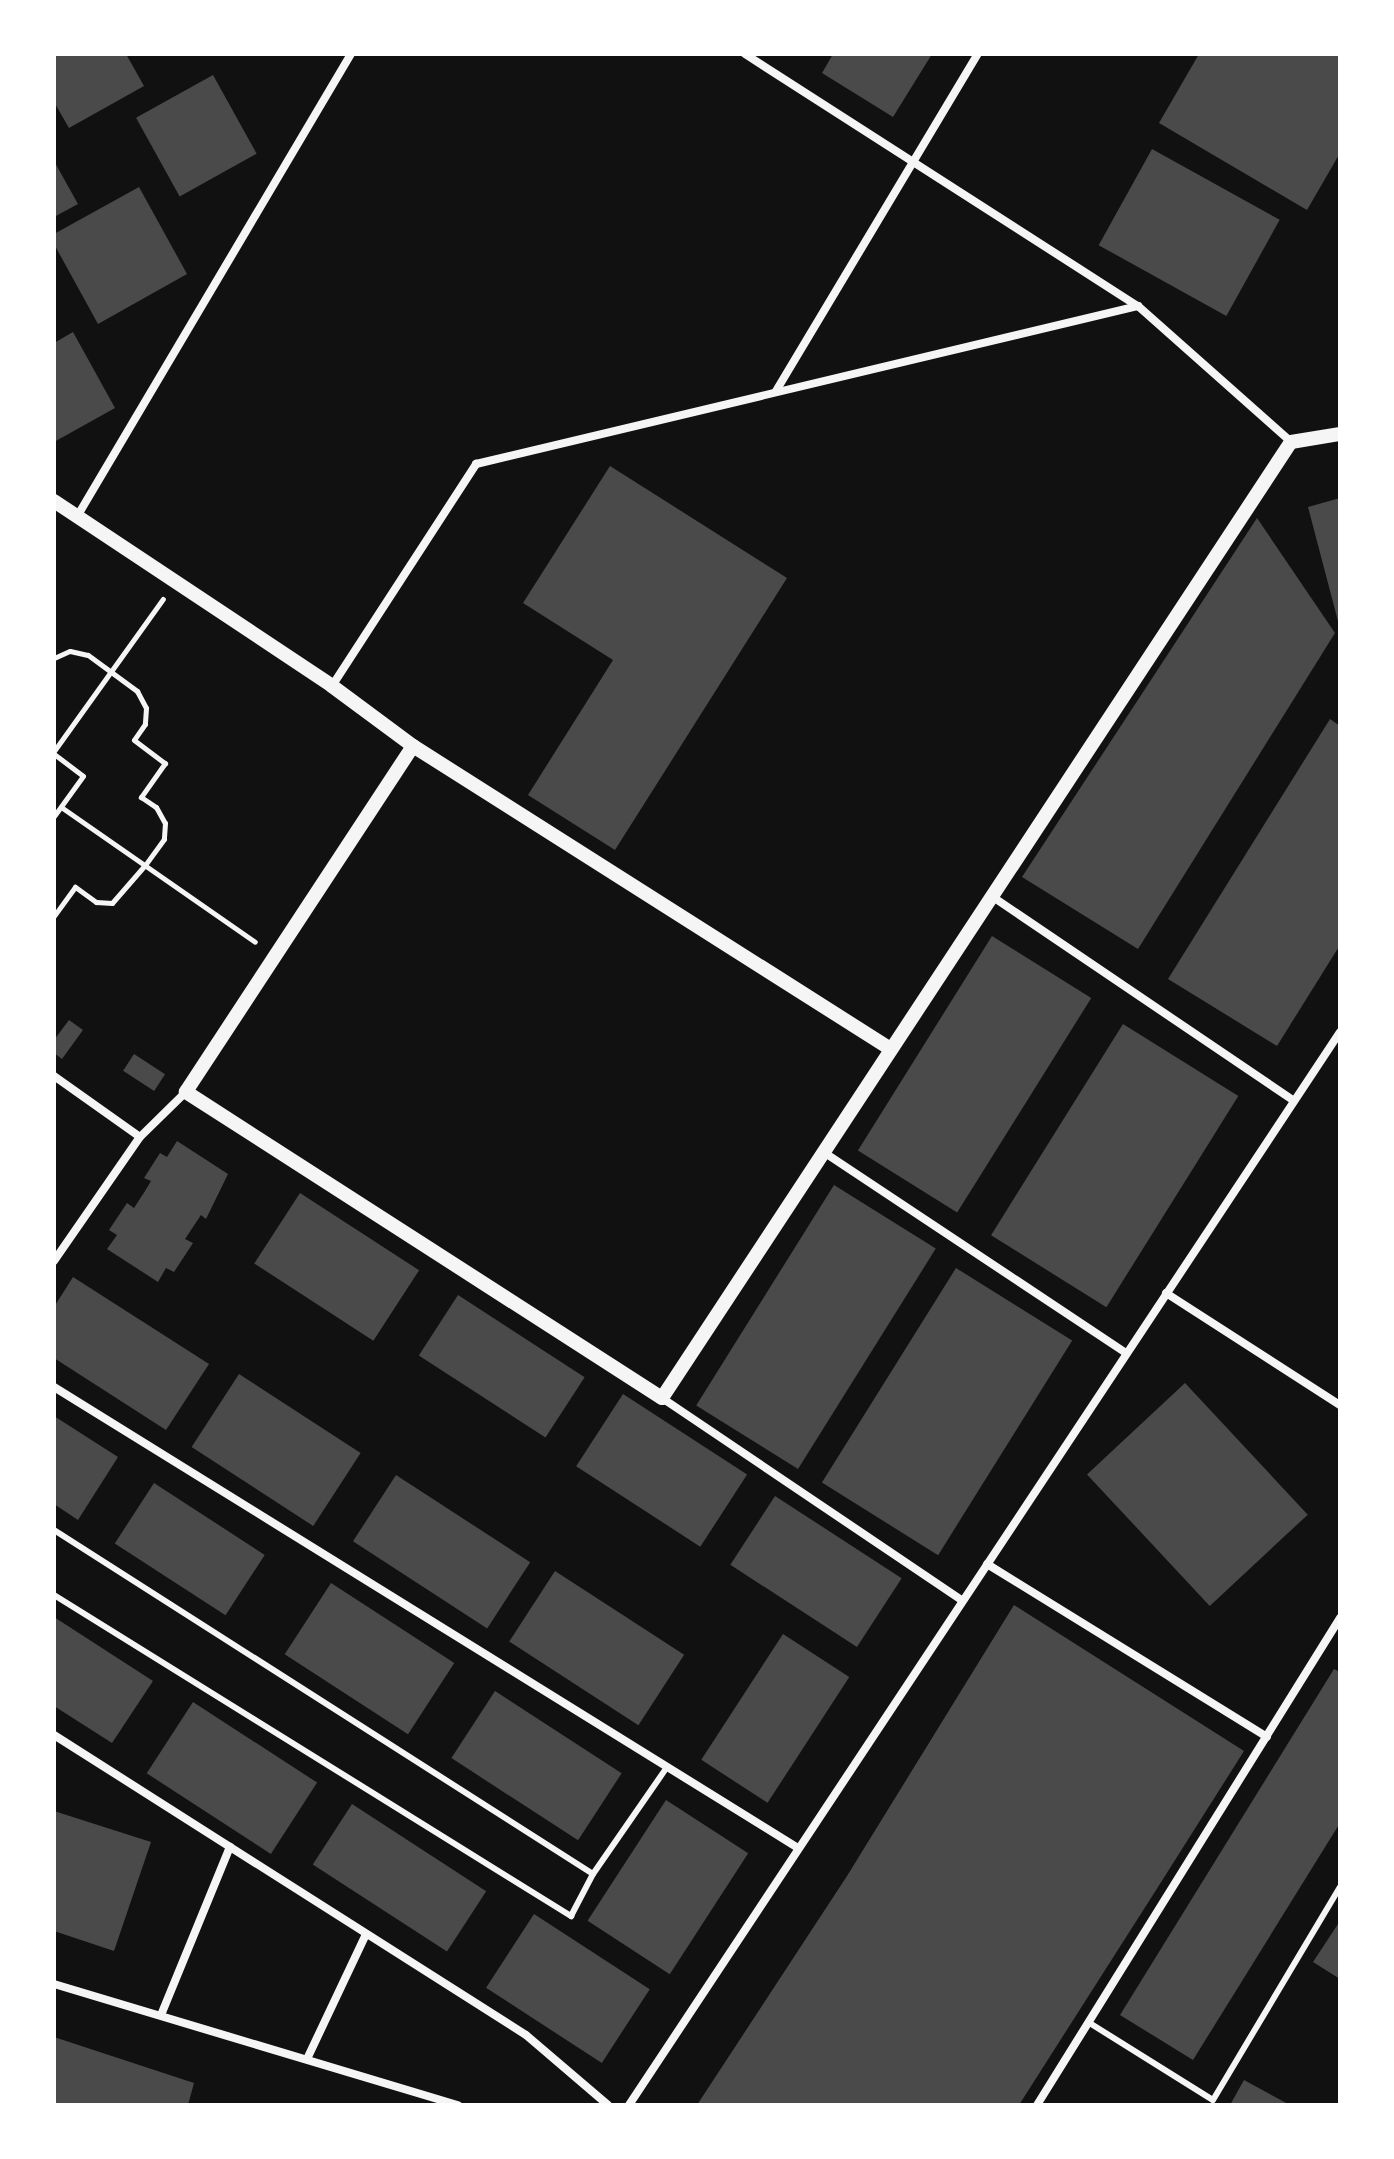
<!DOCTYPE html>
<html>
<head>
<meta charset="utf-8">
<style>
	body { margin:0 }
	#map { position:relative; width:1394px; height:2159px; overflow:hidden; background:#111; font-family:"Nunito Sans",sans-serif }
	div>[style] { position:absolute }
	.building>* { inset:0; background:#4a4a4a; transform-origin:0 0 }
	.path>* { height:5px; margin:-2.5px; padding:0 2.5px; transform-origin:2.5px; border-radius:2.5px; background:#f5f5f5 }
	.service>* { height:6px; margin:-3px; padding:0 3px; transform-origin:3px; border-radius:3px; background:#f5f5f5 }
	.minor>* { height:8px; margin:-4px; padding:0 4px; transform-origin:4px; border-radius:4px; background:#f5f5f5 }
	.tertiary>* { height:14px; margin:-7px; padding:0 7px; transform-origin:7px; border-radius:7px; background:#f5f5f5 }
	span { translate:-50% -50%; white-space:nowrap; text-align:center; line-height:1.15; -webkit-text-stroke:6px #fff; paint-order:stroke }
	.frame { position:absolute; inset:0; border:56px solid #fff; pointer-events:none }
</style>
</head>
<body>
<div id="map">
	<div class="building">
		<div style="clip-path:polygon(54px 54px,126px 54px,144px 86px,69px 128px,54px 102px)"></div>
		<div style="clip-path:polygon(833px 54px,932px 54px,893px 117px,822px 73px)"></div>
		<div style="clip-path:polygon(1199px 54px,1340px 54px,1340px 153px,1307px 210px,1159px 123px)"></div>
		<div style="left:213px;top:75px;width:90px;height:88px;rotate:61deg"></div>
		<div style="left:1152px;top:149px;width:146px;height:110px;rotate:29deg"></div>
		<div style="clip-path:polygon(54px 161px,78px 204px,54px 217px)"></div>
		<div style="clip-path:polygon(139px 187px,187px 274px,98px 324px,54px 244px,54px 234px)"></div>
		<div style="clip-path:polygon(73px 332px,115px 408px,54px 442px,54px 343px)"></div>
		<div style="clip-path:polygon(610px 466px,787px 578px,615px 850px,528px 795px,613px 660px,523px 603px)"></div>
		<div style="clip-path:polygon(1340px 498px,1340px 625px,1339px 625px,1308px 507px)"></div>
		<div style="clip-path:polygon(1257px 518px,1335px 633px,1138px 949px,1022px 877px)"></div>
		<div style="clip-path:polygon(1330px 719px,1340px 726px,1340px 945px,1277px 1046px,1168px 979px)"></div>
		<div style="left:992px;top:936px;width:117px;height:253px;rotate:32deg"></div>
		<div style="clip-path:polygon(69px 1020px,83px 1030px,62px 1059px,54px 1053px,54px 1040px)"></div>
		<div style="left:1123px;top:1024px;width:136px;height:249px;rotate:32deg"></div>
		<div style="left:134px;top:1054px;width:37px;height:20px;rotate:33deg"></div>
		<div style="clip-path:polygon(177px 1141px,228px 1174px,206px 1219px,201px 1215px,185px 1239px,193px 1243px,174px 1272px,166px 1268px,158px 1282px,107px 1249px,117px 1235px,109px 1230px,127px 1203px,134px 1208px,145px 1191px,151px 1181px,144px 1178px,160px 1153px,167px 1157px)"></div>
		<div style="left:834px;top:1185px;width:120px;height:260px;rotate:32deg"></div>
		<div style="left:300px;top:1193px;width:142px;height:84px;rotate:33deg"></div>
		<div style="left:956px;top:1268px;width:137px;height:253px;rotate:32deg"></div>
		<div style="clip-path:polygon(73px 1277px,209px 1364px,166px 1430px,54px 1358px,54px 1307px)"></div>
		<div style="left:458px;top:1295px;width:151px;height:72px;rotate:33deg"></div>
		<div style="left:239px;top:1374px;width:145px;height:87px;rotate:33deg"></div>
		<div style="left:1185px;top:1383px;width:180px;height:134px;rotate:47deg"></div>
		<div style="left:623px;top:1394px;width:148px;height:86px;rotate:33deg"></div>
		<div style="clip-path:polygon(54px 1416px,118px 1457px,78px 1520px,54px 1504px)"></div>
		<div style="left:396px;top:1475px;width:160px;height:79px;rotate:33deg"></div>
		<div style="left:154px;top:1483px;width:132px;height:72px;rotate:33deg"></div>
		<div style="left:775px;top:1496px;width:151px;height:82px;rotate:33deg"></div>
		<div style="left:555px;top:1571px;width:154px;height:84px;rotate:33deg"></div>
		<div style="left:331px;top:1583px;width:147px;height:85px;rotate:33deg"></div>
		<div style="clip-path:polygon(1014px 1605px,1244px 1751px,1158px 1887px,1019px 2105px,697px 2105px,847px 1876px)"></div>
		<div style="clip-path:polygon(54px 1617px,153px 1681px,112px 1743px,54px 1706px)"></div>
		<div style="left:783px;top:1634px;width:79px;height:150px;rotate:33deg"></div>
		<div style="clip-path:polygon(1334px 1669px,1340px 1672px,1340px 1823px,1193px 2060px,1120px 2015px)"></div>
		<div style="left:495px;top:1691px;width:151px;height:80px;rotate:33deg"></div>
		<div style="left:193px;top:1702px;width:148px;height:85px;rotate:33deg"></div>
		<div style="left:666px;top:1800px;width:98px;height:144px;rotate:33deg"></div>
		<div style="left:352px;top:1804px;width:160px;height:72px;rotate:33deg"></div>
		<div style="clip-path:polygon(54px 1811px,151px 1842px,114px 1951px,54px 1931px)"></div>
		<div style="left:534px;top:1914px;width:138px;height:88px;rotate:33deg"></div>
		<div style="clip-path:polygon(1340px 1921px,1340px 1979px,1313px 1962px)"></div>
		<div style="clip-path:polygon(54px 2037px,194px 2083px,188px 2105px,54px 2105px)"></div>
		<div style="clip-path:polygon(1244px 2080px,1290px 2105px,1230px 2105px)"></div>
	</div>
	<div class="path">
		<div style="left:54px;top:658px;width:17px;rotate:-24deg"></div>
		<div style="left:70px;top:651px;width:18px;rotate:13deg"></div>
		<div style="left:88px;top:655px;width:61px;rotate:36.3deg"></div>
		<div style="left:137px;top:691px;width:19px;rotate:62deg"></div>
		<div style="left:146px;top:708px;width:16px;rotate:94deg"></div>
		<div style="left:145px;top:724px;width:19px;rotate:125deg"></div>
		<div style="left:134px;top:740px;width:39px;rotate:37deg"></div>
		<div style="left:165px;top:763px;width:42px;rotate:125.2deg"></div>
		<div style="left:141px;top:797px;width:18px;rotate:34deg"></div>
		<div style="left:156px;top:807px;width:18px;rotate:61deg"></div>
		<div style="left:165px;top:823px;width:16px;rotate:94deg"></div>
		<div style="left:164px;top:839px;width:32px;rotate:126deg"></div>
		<div style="left:145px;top:865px;width:50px;rotate:131deg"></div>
		<div style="left:112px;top:903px;width:16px;rotate:-176deg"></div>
		<div style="left:96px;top:902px;width:26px;rotate:-144deg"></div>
		<div style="left:75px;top:887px;width:36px;rotate:126deg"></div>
		<div style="left:54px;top:751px;width:187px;rotate:-54.4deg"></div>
		<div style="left:54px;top:754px;width:36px;rotate:37deg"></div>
		<div style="left:83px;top:776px;width:49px;rotate:125.9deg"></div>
		<div style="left:61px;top:807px;width:236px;rotate:34.8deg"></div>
	</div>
	<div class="service">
		<div style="left:54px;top:1530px;width:639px;rotate:32.55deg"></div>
		<div style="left:593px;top:1874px;width:126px;rotate:-55.3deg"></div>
		<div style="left:54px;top:1595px;width:609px;rotate:31.84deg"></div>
		<div style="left:571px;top:1916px;width:47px;rotate:-62.4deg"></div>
		<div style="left:1088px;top:2022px;width:147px;rotate:32deg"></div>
		<div style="left:1213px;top:2100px;width:248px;rotate:-59.2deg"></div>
	</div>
	<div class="minor">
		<div style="left:745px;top:54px;width:467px;rotate:32.7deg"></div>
		<div style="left:1138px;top:306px;width:205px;rotate:41.6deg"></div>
		<div style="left:776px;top:391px;width:393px;rotate:-59.1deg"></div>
		<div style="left:78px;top:515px;width:536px;rotate:-59.37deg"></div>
		<div style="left:332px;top:686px;width:265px;rotate:-57deg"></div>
		<div style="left:476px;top:464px;width:681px;rotate:-13.42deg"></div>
		<div style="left:990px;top:895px;width:367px;rotate:34.1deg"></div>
		<div style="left:54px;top:1076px;width:105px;rotate:35.3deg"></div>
		<div style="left:822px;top:1151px;width:365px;rotate:33.6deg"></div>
		<div style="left:54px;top:1261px;width:151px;rotate:-55.3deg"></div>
		<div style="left:140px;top:1137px;width:64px;rotate:-44.4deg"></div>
		<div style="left:1166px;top:1293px;width:207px;rotate:32.8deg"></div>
		<div style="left:54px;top:1387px;width:875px;rotate:31.78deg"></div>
		<div style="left:662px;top:1398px;width:359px;rotate:34deg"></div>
		<div style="left:987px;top:1564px;width:329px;rotate:31.7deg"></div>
		<div style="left:54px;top:1735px;width:559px;rotate:32.44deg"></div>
		<div style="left:526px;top:2035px;width:108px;rotate:40.5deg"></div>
		<div style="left:54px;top:1984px;width:422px;rotate:16.7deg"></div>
		<div style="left:161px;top:2015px;width:182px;rotate:-67.7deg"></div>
		<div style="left:307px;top:2059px;width:138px;rotate:-64.7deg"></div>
		<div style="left:629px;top:2105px;width:1287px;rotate:-56.47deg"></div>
		<div style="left:1037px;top:2105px;width:574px;rotate:-58.11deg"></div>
	</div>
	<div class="tertiary">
		<div style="left:54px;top:501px;width:334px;rotate:33.6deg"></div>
		<div style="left:332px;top:686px;width:101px;rotate:36.5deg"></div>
		<div style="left:413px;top:746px;width:564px;rotate:32.39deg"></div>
		<div style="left:413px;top:746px;width:414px;rotate:123.3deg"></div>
		<div style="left:186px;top:1092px;width:566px;rotate:32.74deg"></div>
		<div style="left:662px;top:1398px;width:1144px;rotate:-56.66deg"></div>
		<div style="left:1291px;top:442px;width:50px;rotate:-9.3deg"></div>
	</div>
	<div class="frame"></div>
</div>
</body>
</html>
